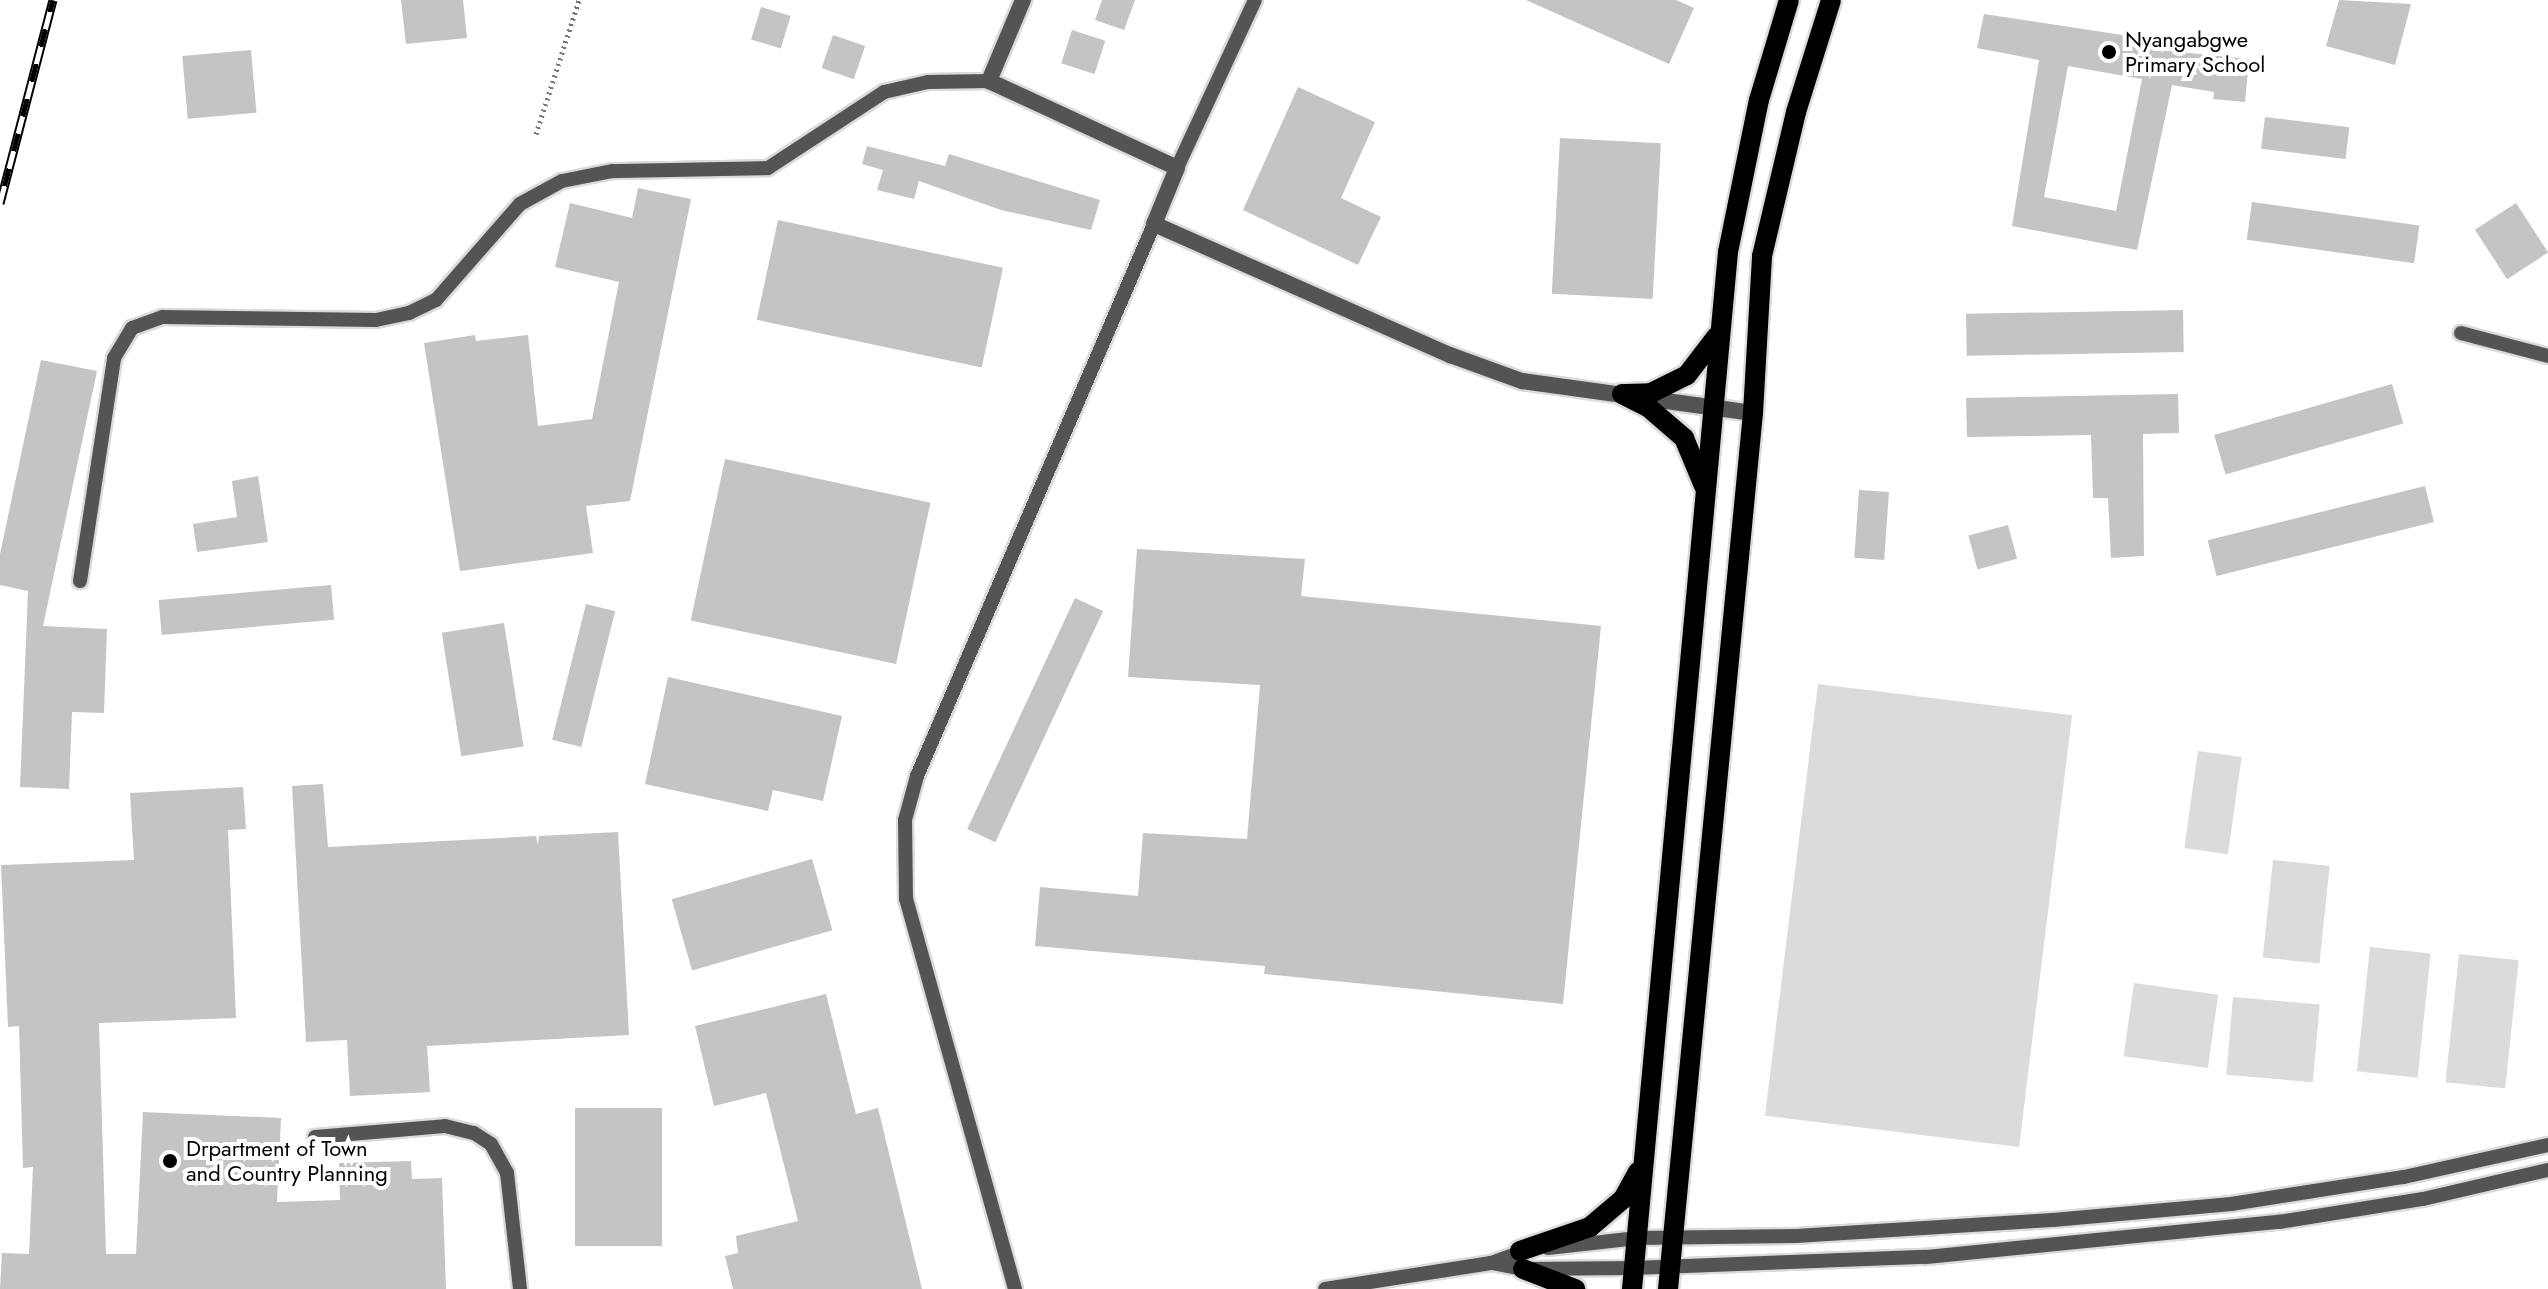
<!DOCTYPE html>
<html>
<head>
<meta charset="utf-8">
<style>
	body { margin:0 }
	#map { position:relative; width:2548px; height:1289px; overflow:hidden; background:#fff; font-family:Jost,sans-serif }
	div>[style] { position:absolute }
	.green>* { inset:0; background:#dbdbdb; transform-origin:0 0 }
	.building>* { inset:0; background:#c4c4c4; transform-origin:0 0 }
	.path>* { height:5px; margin-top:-2.5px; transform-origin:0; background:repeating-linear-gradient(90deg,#767676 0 2px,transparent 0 6px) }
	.roads { filter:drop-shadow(2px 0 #dbdbdb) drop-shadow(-2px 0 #dbdbdb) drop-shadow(0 2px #dbdbdb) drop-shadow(0 -2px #dbdbdb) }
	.lane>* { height:14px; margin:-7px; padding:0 7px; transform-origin:7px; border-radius:7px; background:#545454 }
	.street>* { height:16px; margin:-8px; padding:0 8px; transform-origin:8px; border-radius:8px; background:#545454 }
	.primary>* { height:20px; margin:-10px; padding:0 10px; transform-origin:10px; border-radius:10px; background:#000 }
	.rail>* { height:9px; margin-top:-4.5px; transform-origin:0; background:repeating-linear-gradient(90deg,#fff 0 18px,#000 0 36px); box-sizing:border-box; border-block:2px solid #000 }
	.dots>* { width:22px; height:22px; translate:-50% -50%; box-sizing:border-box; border:4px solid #fff; border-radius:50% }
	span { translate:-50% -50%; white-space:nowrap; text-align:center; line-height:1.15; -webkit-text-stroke:8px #fff; paint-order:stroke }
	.poi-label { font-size:22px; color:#000 }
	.left { translate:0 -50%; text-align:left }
</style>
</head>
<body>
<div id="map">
	<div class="green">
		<div style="left:1818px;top:684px;width:256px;height:435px;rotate:7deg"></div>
		<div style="left:2198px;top:751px;width:44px;height:98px;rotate:8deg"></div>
		<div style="left:2273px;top:860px;width:57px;height:98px;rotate:6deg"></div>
		<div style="left:2370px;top:947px;width:61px;height:125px;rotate:6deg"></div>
		<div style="left:2459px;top:954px;width:60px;height:129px;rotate:6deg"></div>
		<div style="left:2134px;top:983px;width:85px;height:74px;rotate:8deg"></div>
		<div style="left:2233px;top:997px;width:87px;height:78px;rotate:5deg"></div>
	</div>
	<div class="building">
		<div style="clip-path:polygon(401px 0,463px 0,467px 38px,406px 44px)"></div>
		<div style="clip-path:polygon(1102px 0,1135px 0,1124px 30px,1095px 20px)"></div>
		<div style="clip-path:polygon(1526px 0,1676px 0,1694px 8px,1669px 64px)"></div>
		<div style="clip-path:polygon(2339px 0,2411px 4px,2395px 65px,2326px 46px)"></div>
		<div style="left:761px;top:7px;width:31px;height:34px;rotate:17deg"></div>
		<div style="clip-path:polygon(evenodd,1984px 14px,2181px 44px,2180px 52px,2249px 59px,2245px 102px,2213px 99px,2214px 92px,2172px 85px,2137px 250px,2012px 226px,2039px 60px,1977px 48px,1984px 14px,2068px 66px,2142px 79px,2116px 211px,2044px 197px,2068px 66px)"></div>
		<div style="left:1072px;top:30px;width:35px;height:35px;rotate:18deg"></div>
		<div style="left:833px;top:35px;width:34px;height:35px;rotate:19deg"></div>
		<div style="left:251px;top:50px;width:63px;height:69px;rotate:85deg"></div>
		<div style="clip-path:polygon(1298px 87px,1375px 122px,1341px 198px,1381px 217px,1358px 265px,1243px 210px)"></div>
		<div style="left:2265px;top:117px;width:85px;height:32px;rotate:7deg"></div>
		<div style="left:1560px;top:138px;width:101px;height:156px;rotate:3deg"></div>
		<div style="clip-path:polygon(867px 146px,945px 166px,949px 154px,1100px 200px,1091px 230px,1001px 210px,919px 181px,914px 199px,877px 190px,883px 170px,862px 164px)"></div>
		<div style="clip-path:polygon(638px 188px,691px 199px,630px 501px,586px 506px,593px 553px,460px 571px,424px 343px,475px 335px,476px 341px,528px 335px,538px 426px,592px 419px,619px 282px,555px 267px,570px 203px,632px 218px)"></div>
		<div style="left:2252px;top:202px;width:169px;height:38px;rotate:8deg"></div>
		<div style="left:2516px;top:203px;width:59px;height:49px;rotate:57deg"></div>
		<div style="left:778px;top:220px;width:230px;height:102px;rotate:12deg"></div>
		<div style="left:2183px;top:310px;width:42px;height:217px;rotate:89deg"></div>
		<div style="clip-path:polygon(41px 360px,97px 371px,43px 626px,107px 629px,104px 713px,72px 712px,69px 789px,20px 787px,28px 591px,0 585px,0 554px)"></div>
		<div style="left:2392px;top:384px;width:41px;height:185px;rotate:74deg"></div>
		<div style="clip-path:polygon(2178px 394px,2179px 433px,2143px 434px,2144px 556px,2111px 558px,2108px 498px,2093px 498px,2091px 435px,1967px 437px,1966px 398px)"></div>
		<div style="left:725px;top:459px;width:210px;height:165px;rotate:12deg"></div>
		<div style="clip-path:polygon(258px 476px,268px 542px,197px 552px,193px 524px,237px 517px,232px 481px)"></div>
		<div style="left:2425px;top:486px;width:37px;height:224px;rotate:76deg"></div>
		<div style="left:1859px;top:490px;width:30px;height:68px;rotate:4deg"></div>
		<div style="left:2008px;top:525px;width:35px;height:41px;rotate:75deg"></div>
		<div style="clip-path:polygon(1137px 549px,1305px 559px,1301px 596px,1601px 626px,1563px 1004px,1264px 974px,1265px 966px,1035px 946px,1040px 887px,1138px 896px,1143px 833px,1247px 839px,1260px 685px,1128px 677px)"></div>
		<div style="left:331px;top:585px;width:35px;height:173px;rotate:85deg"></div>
		<div style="left:1075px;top:598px;width:31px;height:255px;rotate:25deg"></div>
		<div style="left:586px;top:604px;width:30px;height:140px;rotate:14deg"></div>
		<div style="left:504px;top:623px;width:125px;height:63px;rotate:81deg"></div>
		<div style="clip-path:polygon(668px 677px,842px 716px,823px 801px,773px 790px,768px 811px,645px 784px)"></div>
		<div style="clip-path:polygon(323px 784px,328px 847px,536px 836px,538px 845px,539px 836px,618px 832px,629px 1035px,427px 1046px,430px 1092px,350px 1096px,347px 1040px,306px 1042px,292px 786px)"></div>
		<div style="clip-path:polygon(243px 787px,246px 829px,228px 830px,236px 1018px,99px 1023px,106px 1254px,136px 1254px,143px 1112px,281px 1118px,277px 1202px,340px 1200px,339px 1163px,411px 1161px,412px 1179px,442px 1178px,446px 1289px,0 1289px,2px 1253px,29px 1254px,33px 1167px,23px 1168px,19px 1026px,8px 1027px,1px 865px,134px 860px,130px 793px)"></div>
		<div style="left:812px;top:859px;width:74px;height:146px;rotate:74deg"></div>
		<div style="clip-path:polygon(826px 994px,856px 1114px,878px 1108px,922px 1289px,733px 1289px,725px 1256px,738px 1253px,736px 1236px,798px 1221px,766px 1093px,714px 1106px,695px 1026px)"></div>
		<div style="left:575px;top:1108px;width:87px;height:138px"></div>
	</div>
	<div class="path">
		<div style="left:536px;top:134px;width:141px;rotate:-72.2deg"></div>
	</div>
	<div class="roads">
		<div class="lane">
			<div style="left:1177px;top:168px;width:185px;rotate:-65.1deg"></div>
			<div style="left:2461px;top:333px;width:90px;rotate:14.8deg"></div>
			<div style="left:80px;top:581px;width:226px;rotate:-81.3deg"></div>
			<div style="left:114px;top:358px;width:35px;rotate:-59deg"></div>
			<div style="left:132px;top:328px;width:33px;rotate:-20deg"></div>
			<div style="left:163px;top:317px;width:213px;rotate:0.8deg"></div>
			<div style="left:376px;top:320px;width:34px;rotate:-12deg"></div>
			<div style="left:409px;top:313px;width:30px;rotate:-26deg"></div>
			<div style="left:436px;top:300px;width:128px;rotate:-48.8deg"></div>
			<div style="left:520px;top:204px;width:48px;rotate:-28.7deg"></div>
			<div style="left:562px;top:181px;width:52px;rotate:-11.1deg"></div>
			<div style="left:613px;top:171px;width:155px;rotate:-1.1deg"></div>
			<div style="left:768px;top:168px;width:139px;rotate:-33.2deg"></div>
			<div style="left:884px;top:92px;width:45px;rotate:-12.8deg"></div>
			<div style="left:928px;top:82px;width:61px;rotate:-0.9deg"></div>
			<div style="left:315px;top:1137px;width:130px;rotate:-4.8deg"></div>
			<div style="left:445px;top:1126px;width:30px;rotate:14deg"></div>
			<div style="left:474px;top:1133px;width:20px;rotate:33deg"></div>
			<div style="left:491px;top:1144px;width:33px;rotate:61deg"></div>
			<div style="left:507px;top:1173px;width:117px;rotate:83.6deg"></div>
			<div style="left:1548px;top:1248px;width:90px;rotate:-6.4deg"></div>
			<div style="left:1637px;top:1238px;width:159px;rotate:-0.7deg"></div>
			<div style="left:1796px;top:1236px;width:257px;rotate:-3.6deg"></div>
			<div style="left:2053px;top:1220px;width:179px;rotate:-5.1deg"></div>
			<div style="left:2231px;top:1204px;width:175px;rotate:-8.9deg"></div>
			<div style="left:2404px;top:1177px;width:148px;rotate:-12.5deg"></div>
			<div style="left:1492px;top:1263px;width:32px;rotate:11deg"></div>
			<div style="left:1523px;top:1269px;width:111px;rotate:-0.5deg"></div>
			<div style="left:1634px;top:1268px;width:292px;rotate:-2.2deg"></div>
			<div style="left:1926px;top:1257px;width:355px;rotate:-5.7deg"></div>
			<div style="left:2279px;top:1222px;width:146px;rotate:-9.1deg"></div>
			<div style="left:2423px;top:1199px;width:128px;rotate:-13.1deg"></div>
			<div style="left:1015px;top:1289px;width:405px;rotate:-105.6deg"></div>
			<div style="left:906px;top:899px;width:79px;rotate:-90.7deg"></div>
			<div style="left:905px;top:820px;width:46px;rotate:-74.7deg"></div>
			<div style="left:917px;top:776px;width:601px;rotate:-66.76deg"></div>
			<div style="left:1325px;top:1289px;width:168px;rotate:-8.9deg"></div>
			<div style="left:1491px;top:1263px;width:38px;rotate:-20deg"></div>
		</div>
		<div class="street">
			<div style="left:1023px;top:0;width:88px;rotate:112.8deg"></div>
			<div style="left:989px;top:81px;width:207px;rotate:24.8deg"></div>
			<div style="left:1177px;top:168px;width:61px;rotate:112.3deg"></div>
			<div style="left:1154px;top:224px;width:324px;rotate:23.9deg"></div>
			<div style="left:1450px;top:355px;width:77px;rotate:19.9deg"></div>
			<div style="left:1522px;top:381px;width:233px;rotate:7.9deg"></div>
		</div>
		<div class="primary">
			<div style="left:1622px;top:394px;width:29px;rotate:27deg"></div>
			<div style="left:1648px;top:407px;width:48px;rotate:40.7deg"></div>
			<div style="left:1684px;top:438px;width:52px;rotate:67.4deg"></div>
			<div style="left:1626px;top:394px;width:25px;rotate:-2deg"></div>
			<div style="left:1651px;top:393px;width:40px;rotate:-26.6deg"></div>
			<div style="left:1687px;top:375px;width:49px;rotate:-52.4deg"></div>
			<div style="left:1520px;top:1251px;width:74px;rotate:-18.9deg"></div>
			<div style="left:1590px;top:1227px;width:43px;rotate:-40.3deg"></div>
			<div style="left:1623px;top:1199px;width:31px;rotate:-61deg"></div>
			<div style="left:1523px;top:1269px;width:56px;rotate:21deg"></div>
			<div style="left:1632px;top:1289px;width:1041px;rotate:-84.71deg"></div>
			<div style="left:1728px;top:252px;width:155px;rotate:-78.5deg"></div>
			<div style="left:1759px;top:100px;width:104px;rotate:-73.3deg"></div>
			<div style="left:1668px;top:1289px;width:880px;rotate:-84.46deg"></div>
			<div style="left:1753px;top:413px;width:157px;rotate:-86.7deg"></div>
			<div style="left:1762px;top:256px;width:148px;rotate:-76.7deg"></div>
			<div style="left:1796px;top:112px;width:117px;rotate:-72.6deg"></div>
		</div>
	</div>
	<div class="rail">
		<div style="left:0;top:203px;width:210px;rotate:-75.4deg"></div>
	</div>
	<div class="dots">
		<div style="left:2109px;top:52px;background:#000"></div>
		<div style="left:170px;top:1161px;background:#000"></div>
	</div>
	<div class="poi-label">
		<span class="left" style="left:2125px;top:52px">Nyangabgwe<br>Primary School</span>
		<span class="left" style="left:186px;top:1161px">Drpartment of Town<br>and Country Planning</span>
	</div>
</div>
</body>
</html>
